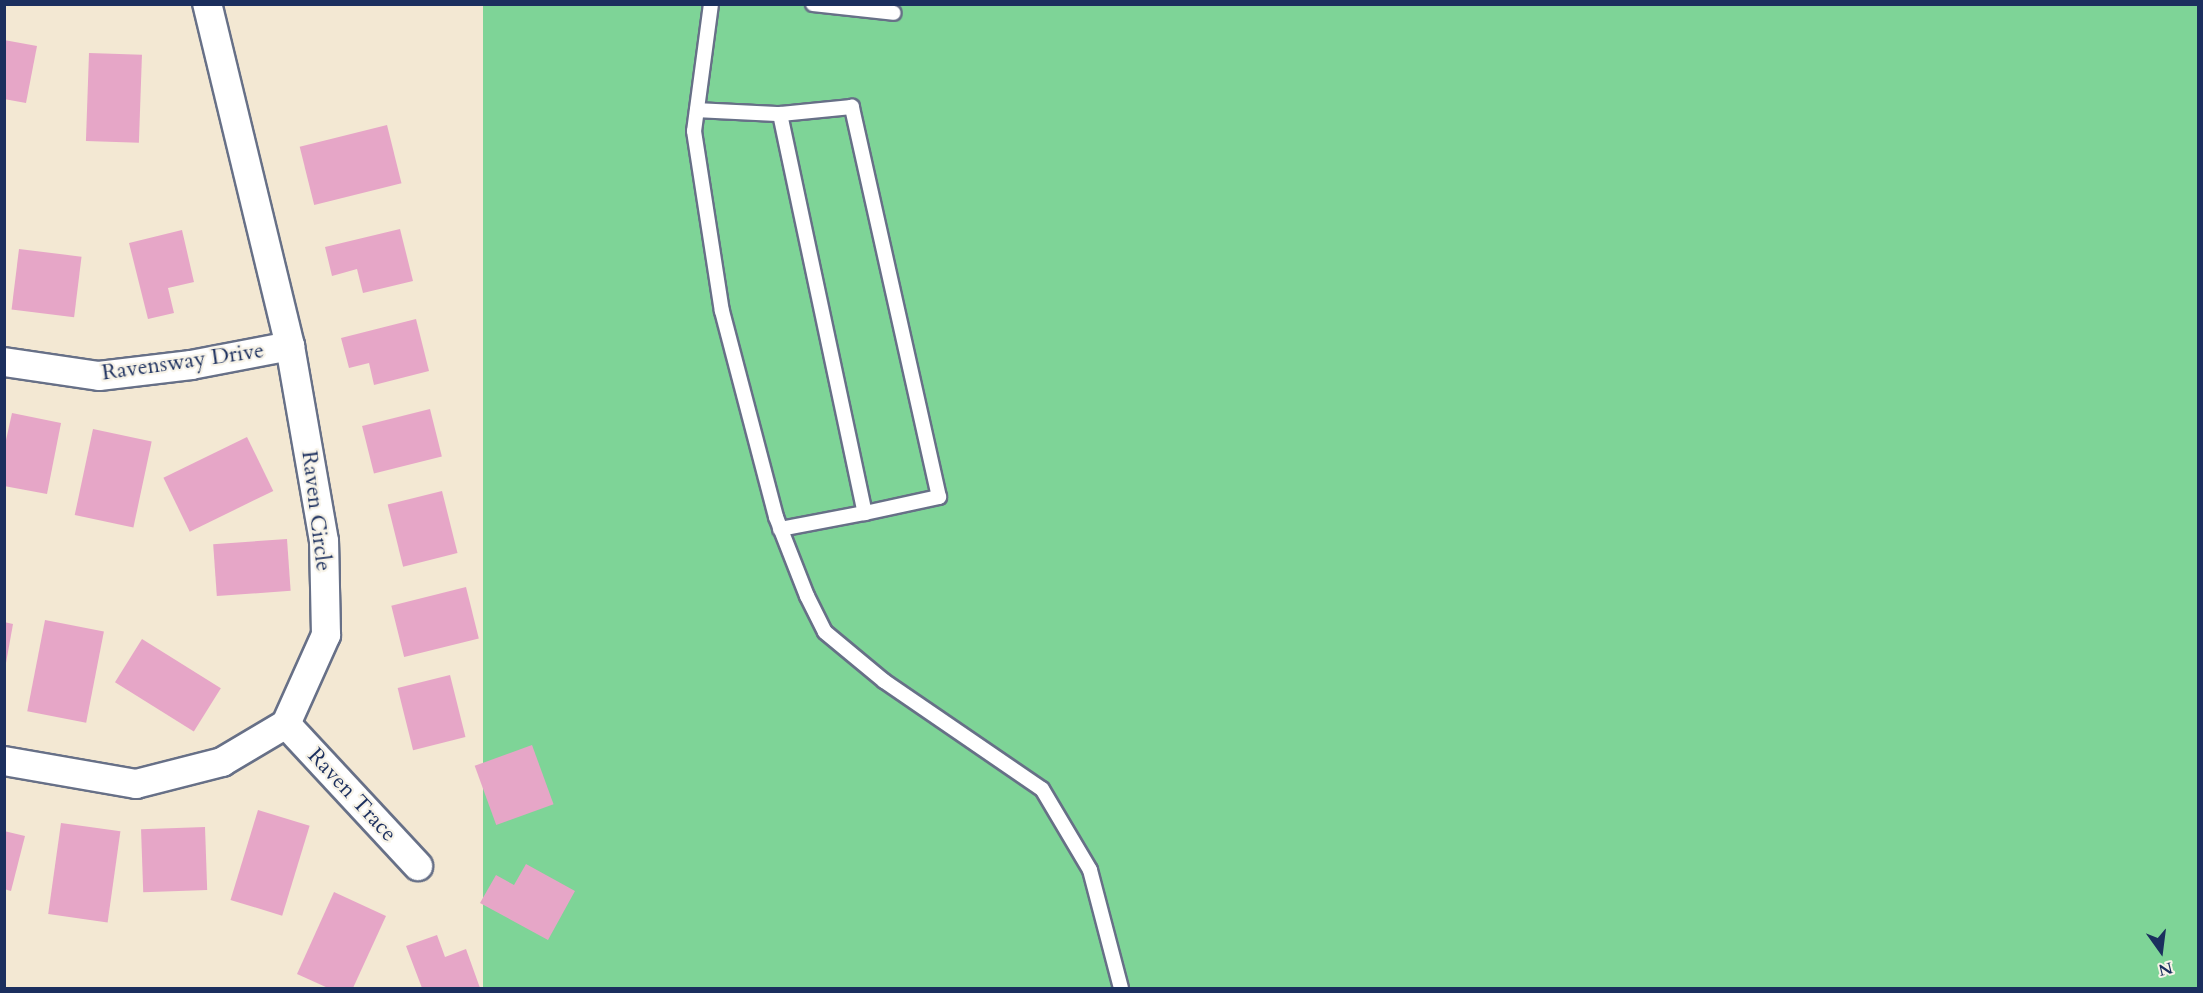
<!DOCTYPE html>
<html>
<head>
<meta charset="utf-8">
<style>
	body { margin:0 }
	#map { position:relative; width:2203px; height:993px; overflow:hidden; background:#f3e8d3; font-family:Cardo,serif }
	div>[style] { position:absolute }
	.green>* { inset:0; background:#7ed497; transform-origin:0 0 }
	.building>* { inset:0; background:#e6a6c7; transform-origin:0 0 }
	.roads { filter:drop-shadow(2px 0 #677087) drop-shadow(-2px 0 #677087) drop-shadow(0 2px #677087) drop-shadow(0 -2px #677087) }
	.lane>* { height:14px; margin:-7px; padding:0 7px; transform-origin:7px; border-radius:7px; background:#fff }
	.street>* { height:28px; margin:-14px; padding:0 14px; transform-origin:14px; border-radius:14px; background:#fff }
	span { translate:-50% -50%; white-space:nowrap; text-align:center; line-height:1.15; -webkit-text-stroke:4.5px #f7f3e8; paint-order:stroke }
	.street-label { font-size:22px; color:#1b2f5e }
	.frame { position:absolute; inset:0; border:6px solid #1b2f5e; pointer-events:none }
	.north { position:absolute; left:2131px; top:921px; width:60px; height:60px; -webkit-text-stroke:4px #f7f3e8; paint-order:stroke; rotate:166deg; font-size:16px; font-weight:700; line-height:24px; text-align:center; color:#1b2f5e }
	.north::after { content:''; display:block; margin:auto; width:21px; height:27px; background:#1b2f5e; clip-path:polygon(50% 0,100% 100%,50% 72%,0 100%) }
</style>
</head>
<body>
<div id="map">
	<div class="green">
		<div style="left:483px;top:5px;width:1715px;height:1006px"></div>
	</div>
	<div class="building">
		<div style="clip-path:polygon(4px 40px,37px 46px,26px 103px,4px 99px)"></div>
		<div style="left:89px;top:53px;width:53px;height:88px;rotate:2deg"></div>
		<div style="left:387px;top:125px;width:60px;height:90px;rotate:76deg"></div>
		<div style="clip-path:polygon(400px 229px,413px 281px,363px 293px,357px 269px,332px 276px,325px 247px)"></div>
		<div style="clip-path:polygon(182px 230px,194px 282px,168px 288px,174px 313px,148px 319px,129px 243px)"></div>
		<div style="left:19px;top:249px;width:63px;height:61px;rotate:7deg"></div>
		<div style="clip-path:polygon(416px 319px,429px 371px,374px 385px,369px 363px,349px 368px,341px 338px)"></div>
		<div style="left:430px;top:409px;width:49px;height:70px;rotate:76deg"></div>
		<div style="clip-path:polygon(12px 413px,61px 423px,47px 494px,4px 486px,4px 449px)"></div>
		<div style="left:93px;top:429px;width:60px;height:88px;rotate:12deg"></div>
		<div style="left:247px;top:437px;width:60px;height:93px;rotate:64deg"></div>
		<div style="left:442px;top:491px;width:64px;height:56px;rotate:76deg"></div>
		<div style="left:287px;top:539px;width:52px;height:74px;rotate:86deg"></div>
		<div style="left:466px;top:587px;width:53px;height:77px;rotate:76deg"></div>
		<div style="left:45px;top:620px;width:60px;height:93px;rotate:11deg"></div>
		<div style="clip-path:polygon(4px 622px,13px 624px,6px 663px,4px 663px)"></div>
		<div style="left:142px;top:639px;width:93px;height:51px;rotate:32deg"></div>
		<div style="left:450px;top:675px;width:64px;height:54px;rotate:76deg"></div>
		<div style="left:532px;top:745px;width:63px;height:61px;rotate:70deg"></div>
		<div style="left:258px;top:810px;width:54px;height:94px;rotate:17deg"></div>
		<div style="left:61px;top:823px;width:60px;height:92px;rotate:8deg"></div>
		<div style="left:205px;top:827px;width:63px;height:64px;rotate:88deg"></div>
		<div style="clip-path:polygon(4px 831px,25px 836px,11px 891px,4px 889px)"></div>
		<div style="clip-path:polygon(526px 864px,575px 891px,548px 940px,480px 903px,496px 875px,514px 885px)"></div>
		<div style="clip-path:polygon(334px 892px,386px 916px,353px 988px,328px 988px,297px 974px)"></div>
		<div style="clip-path:polygon(437px 935px,445px 957px,466px 949px,480px 988px,422px 988px,406px 946px)"></div>
	</div>
	<div class="roads">
		<div class="lane">
			<div style="left:711px;top:4px;width:128px;rotate:97.6deg"></div>
			<div style="left:694px;top:131px;width:182px;rotate:81.2deg"></div>
			<div style="left:722px;top:311px;width:213px;rotate:75.3deg"></div>
			<div style="left:776px;top:517px;width:85px;rotate:68.6deg"></div>
			<div style="left:807px;top:596px;width:40px;rotate:63.4deg"></div>
			<div style="left:825px;top:632px;width:77px;rotate:39.7deg"></div>
			<div style="left:884px;top:681px;width:191px;rotate:34.4deg"></div>
			<div style="left:1042px;top:789px;width:94px;rotate:59.3deg"></div>
			<div style="left:1090px;top:870px;width:122px;rotate:75.3deg"></div>
			<div style="left:813px;top:4px;width:81px;rotate:6.3deg"></div>
			<div style="left:697px;top:110px;width:83px;rotate:2.8deg"></div>
			<div style="left:780px;top:114px;width:408px;rotate:78deg"></div>
			<div style="left:865px;top:513px;width:76px;rotate:-12.2deg"></div>
			<div style="left:939px;top:497px;width:400px;rotate:-102.6deg"></div>
			<div style="left:852px;top:107px;width:72px;rotate:174.4deg"></div>
			<div style="left:780px;top:529px;width:86px;rotate:-10.7deg"></div>
		</div>
		<div class="street">
			<div style="left:4px;top:362px;width:96px;rotate:8.4deg"></div>
			<div style="left:99px;top:376px;width:93px;rotate:-6.8deg"></div>
			<div style="left:191px;top:365px;width:101px;rotate:-10.9deg"></div>
			<div style="left:286px;top:724px;width:194px;rotate:47.1deg"></div>
			<div style="left:4px;top:761px;width:134px;rotate:9.9deg"></div>
			<div style="left:136px;top:784px;width:89px;rotate:-14.3deg"></div>
			<div style="left:222px;top:762px;width:74px;rotate:-30.7deg"></div>
			<div style="left:286px;top:724px;width:98px;rotate:-65.8deg"></div>
			<div style="left:326px;top:635px;width:94px;rotate:-91.2deg"></div>
			<div style="left:324px;top:541px;width:198px;rotate:-99.9deg"></div>
			<div style="left:290px;top:346px;width:352px;rotate:-103.6deg"></div>
		</div>
	</div>
	<div class="street-label">
		<span style="left:183px;top:362px;rotate:-8deg">Ravensway Drive</span>
		<span style="left:316px;top:511px;rotate:83deg">Raven Circle</span>
		<span style="left:352px;top:795px;rotate:47deg">Raven Trace</span>
	</div>
	<div class="frame"></div>
	<div class="north">N</div>
</div>
</body>
</html>
